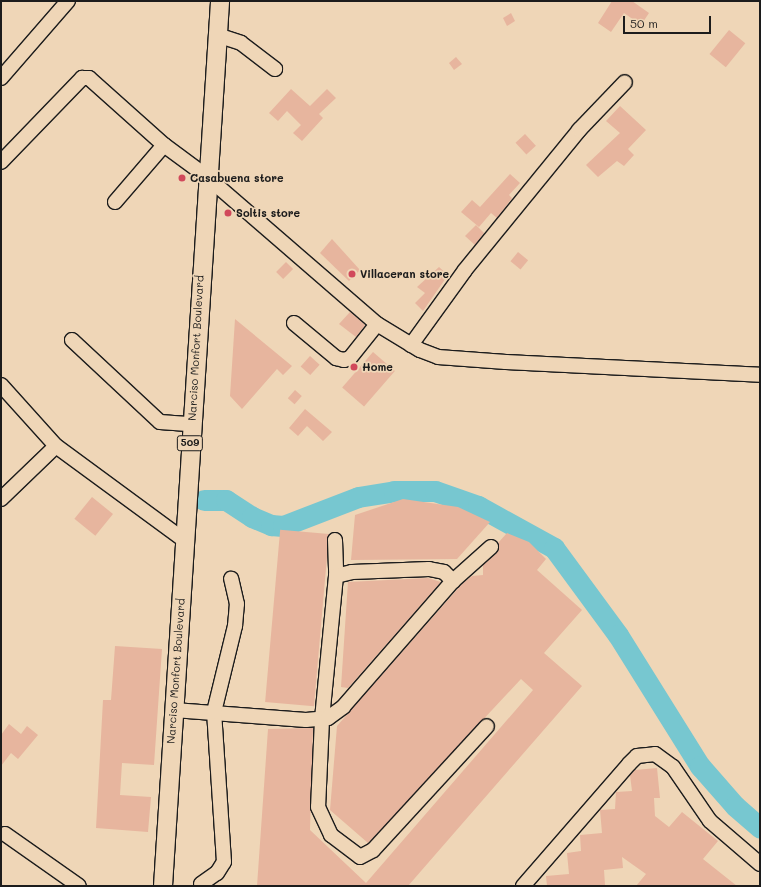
<!DOCTYPE html>
<html>
<head>
<meta charset="utf-8">
<style>
	body { margin:0 }
	#map { position:relative; width:761px; height:887px; overflow:hidden; background:#efd6b7; font-family:Mali,sans-serif }
	div>[style] { position:absolute }
	.river>* { height:21px; margin:-10.5px; padding:0 10.5px; transform-origin:10.5px; border-radius:10.5px; background:#77c7d0 }
	.building>* { inset:0; background:#e7b59e; transform-origin:0 0 }
	.roads { filter:drop-shadow(1px 0 #1c1c1c) drop-shadow(-1px 0 #1c1c1c) drop-shadow(0 1px #1c1c1c) drop-shadow(0 -1px #1c1c1c) }
	.minor>* { height:14px; margin:-7px; padding:0 7px; transform-origin:7px; border-radius:7px; background:#efd6b7 }
	.major>* { height:18px; margin:-9px; padding:0 9px; transform-origin:9px; border-radius:9px; background:#efd6b7 }
	.dots>* { width:11px; height:11px; translate:-50% -50%; box-sizing:border-box; border:2px solid #efd6b7; border-radius:50% }
	span { translate:-50% -50%; white-space:nowrap; text-align:center; line-height:1.15; -webkit-text-stroke:3.5px #efd6b7; paint-order:stroke }
	.shield-label span { padding:1px 3px; background:#efd6b7; border:1px solid; border-radius:3px; -webkit-text-stroke-width:0 }
	.shield-label { font-size:10px; color:#1c1c1c; font-weight:700 }
	.poi-label { font-size:11px; color:#1c1c1c; font-weight:700 }
	.left { translate:0 -50%; text-align:left }
	.street-label { font-size:11px; color:#1c1c1c }
	.frame { position:absolute; inset:0; border:2px solid #1c1c1c; pointer-events:none }
	.scale { position:absolute; left:623px; top:16px; width:88px; height:18px; box-sizing:border-box; border:2px solid #1c1c1c; border-top:0; padding-left:5px; font-size:12px; line-height:14px; white-space:nowrap; color:#1c1c1c; -webkit-text-stroke:3px #efd6b7; paint-order:stroke }
</style>
</head>
<body>
<div id="map">
	<div class="river">
		<div style="left:204px;top:500px;width:22px"></div>
		<div style="left:226px;top:500px;width:31px;rotate:33deg"></div>
		<div style="left:252px;top:517px;width:21px;rotate:23deg"></div>
		<div style="left:271px;top:525px;width:12px;rotate:5deg"></div>
		<div style="left:283px;top:526px;width:80px;rotate:-21.1deg"></div>
		<div style="left:358px;top:497px;width:36px;rotate:-9deg"></div>
		<div style="left:394px;top:491px;width:41px"></div>
		<div style="left:435px;top:491px;width:46px;rotate:19.2deg"></div>
		<div style="left:478px;top:506px;width:87px;rotate:28.9deg"></div>
		<div style="left:554px;top:548px;width:108px;rotate:53.7deg"></div>
		<div style="left:618px;top:635px;width:155px;rotate:58deg"></div>
		<div style="left:700px;top:766px;width:53px;rotate:48.8deg"></div>
		<div style="left:735px;top:806px;width:33px;rotate:41deg"></div>
	</div>
	<div class="building">
		<div style="clip-path:polygon(612px 1px,632px 1px,649px 13px,641px 25px,624px 13px,611px 32px,598px 23px)"></div>
		<div style="clip-path:polygon(511px 13px,515px 21px,507px 26px,503px 18px)"></div>
		<div style="left:729px;top:30px;width:21px;height:31px;rotate:39deg"></div>
		<div style="clip-path:polygon(456px 57px,462px 64px,454px 70px,449px 63px)"></div>
		<div style="clip-path:polygon(291px 89px,310px 106px,327px 89px,336px 98px,319px 114px,323px 118px,302px 141px,293px 133px,301px 125px,287px 111px,278px 121px,269px 113px)"></div>
		<div style="clip-path:polygon(620px 106px,646px 130px,628px 149px,634px 155px,624px 166px,617px 161px,598px 177px,586px 165px,620px 133px,606px 121px)"></div>
		<div style="left:525px;top:134px;width:16px;height:13px;rotate:47deg"></div>
		<div style="clip-path:polygon(510px 174px,520px 183px,509px 195px,512px 198px,497px 218px,491px 213px,479px 227px,461px 212px,472px 200px,480px 207px)"></div>
		<div style="clip-path:polygon(476px 225px,484px 233px,475px 245px,465px 236px)"></div>
		<div style="clip-path:polygon(332px 239px,360px 270px,349px 281px,320px 253px)"></div>
		<div style="left:518px;top:252px;width:13px;height:12px;rotate:39deg"></div>
		<div style="left:286px;top:262px;width:10px;height:14px;rotate:45deg"></div>
		<div style="clip-path:polygon(439px 267px,448px 275px,423px 311px,415px 303px,425px 293px,417px 287px)"></div>
		<div style="clip-path:polygon(350px 312px,365px 325px,356px 337px,339px 324px)"></div>
		<div style="clip-path:polygon(235px 319px,292px 366px,283px 375px,277px 369px,242px 409px,230px 396px)"></div>
		<div style="left:373px;top:352px;width:29px;height:47px;rotate:41deg"></div>
		<div style="left:310px;top:356px;width:13px;height:14px;rotate:42deg"></div>
		<div style="left:295px;top:390px;width:9px;height:11px;rotate:41deg"></div>
		<div style="clip-path:polygon(305px 409px,332px 432px,323px 441px,307px 426px,298px 436px,289px 428px)"></div>
		<div style="left:92px;top:497px;width:27px;height:28px;rotate:39deg"></div>
		<div style="clip-path:polygon(403px 499px,458px 507px,490px 522px,457px 559px,351px 560px,355px 515px)"></div>
		<div style="clip-path:polygon(507px 533px,529px 542px,546px 559px,537px 570px,582px 610px,544px 653px,582px 686px,408px 886px,257px 886px,268px 729px,313px 728px,310px 830px,366px 883px,533px 690px,521px 679px,368px 843px,330px 810px,337px 726px,462px 584px,472px 576px,483px 575px,483px 565px,497px 553px,498px 543px)"></div>
		<div style="left:329px;top:534px;width:173px;height:49px;rotate:95deg"></div>
		<div style="clip-path:polygon(428px 578px,441px 582px,348px 688px,341px 687px,348px 582px)"></div>
		<div style="clip-path:polygon(115px 646px,162px 649px,154px 765px,122px 763px,120px 795px,151px 797px,148px 832px,96px 828px,103px 700px,111px 700px)"></div>
		<div style="clip-path:polygon(9px 724px,21px 734px,27px 726px,38px 735px,18px 759px,11px 753px,1px 766px,1px 735px)"></div>
		<div style="clip-path:polygon(657px 768px,660px 798px,654px 798px,655px 816px,669px 827px,682px 812px,718px 841px,703px 859px,737px 886px,636px 886px,646px 874px,622px 857px,623px 868px,604px 870px,605px 885px,547px 886px,546px 876px,569px 874px,567px 853px,581px 851px,580px 835px,602px 833px,600px 810px,615px 809px,616px 792px,632px 791px,630px 775px,635px 770px)"></div>
	</div>
	<div class="roads">
		<div class="minor">
			<div style="left:217px;top:35px;width:25px;rotate:18deg"></div>
			<div style="left:241px;top:43px;width:43px;rotate:37.4deg"></div>
			<div style="left:1px;top:78px;width:102px;rotate:-49deg"></div>
			<div style="left:1px;top:162px;width:117px;rotate:-46deg"></div>
			<div style="left:82px;top:78px;width:7px"></div>
			<div style="left:89px;top:78px;width:101px;rotate:41.8deg"></div>
			<div style="left:164px;top:145px;width:52px;rotate:36.4deg"></div>
			<div style="left:206px;top:176px;width:226px;rotate:40.9deg"></div>
			<div style="left:377px;top:324px;width:50px;rotate:31.2deg"></div>
			<div style="left:420px;top:350px;width:19px;rotate:21deg"></div>
			<div style="left:438px;top:357px;width:68px;rotate:4.2deg"></div>
			<div style="left:506px;top:362px;width:254px;rotate:2.9deg"></div>
			<div style="left:115px;top:202px;width:75px;rotate:-49.3deg"></div>
			<div style="left:294px;top:323px;width:55px;rotate:39.8deg"></div>
			<div style="left:336px;top:358px;width:8px;rotate:14deg"></div>
			<div style="left:344px;top:360px;width:6px;rotate:-18deg"></div>
			<div style="left:350px;top:358px;width:43px;rotate:-51.5deg"></div>
			<div style="left:72px;top:340px;width:120px;rotate:43deg"></div>
			<div style="left:160px;top:422px;width:31px;rotate:4deg"></div>
			<div style="left:411px;top:345px;width:92px;rotate:-54.2deg"></div>
			<div style="left:465px;top:270px;width:181px;rotate:-50.8deg"></div>
			<div style="left:579px;top:130px;width:66px;rotate:-46.2deg"></div>
			<div style="left:1px;top:385px;width:82px;rotate:48deg"></div>
			<div style="left:56px;top:446px;width:159px;rotate:36.3deg"></div>
			<div style="left:1px;top:499px;width:76px;rotate:-43.9deg"></div>
			<div style="left:335px;top:540px;width:36px;rotate:88deg"></div>
			<div style="left:336px;top:576px;width:145px;rotate:95.6deg"></div>
			<div style="left:322px;top:720px;width:87px;rotate:92.6deg"></div>
			<div style="left:318px;top:807px;width:31px;rotate:65deg"></div>
			<div style="left:331px;top:835px;width:36px;rotate:37deg"></div>
			<div style="left:360px;top:857px;width:15px;rotate:-28deg"></div>
			<div style="left:373px;top:850px;width:168px;rotate:-47.4deg"></div>
			<div style="left:336px;top:576px;width:16px;rotate:-14deg"></div>
			<div style="left:352px;top:572px;width:77px;rotate:-2.2deg"></div>
			<div style="left:429px;top:569px;width:15px;rotate:11deg"></div>
			<div style="left:444px;top:572px;width:13px;rotate:45deg"></div>
			<div style="left:174px;top:710px;width:132px;rotate:4.3deg"></div>
			<div style="left:306px;top:720px;width:22px;rotate:-5deg"></div>
			<div style="left:328px;top:718px;width:19px;rotate:-36deg"></div>
			<div style="left:343px;top:707px;width:167px;rotate:-48.9deg"></div>
			<div style="left:453px;top:581px;width:51px;rotate:-41.8deg"></div>
			<div style="left:5px;top:834px;width:90px;rotate:35.1deg"></div>
			<div style="left:201px;top:884px;width:19px;rotate:-35deg"></div>
			<div style="left:217px;top:873px;width:13px;rotate:-58deg"></div>
			<div style="left:224px;top:862px;width:150px;rotate:-93.8deg"></div>
			<div style="left:214px;top:712px;width:89px;rotate:-76.3deg"></div>
			<div style="left:235px;top:626px;width:22px;rotate:-85deg"></div>
			<div style="left:237px;top:604px;width:26px;rotate:-103deg"></div>
			<div style="left:523px;top:886px;width:162px;rotate:-49deg"></div>
			<div style="left:629px;top:764px;width:11px;rotate:-45deg"></div>
			<div style="left:637px;top:756px;width:18px;rotate:-6deg"></div>
			<div style="left:655px;top:754px;width:22px;rotate:36deg"></div>
			<div style="left:673px;top:767px;width:65px;rotate:55.6deg"></div>
			<div style="left:710px;top:821px;width:66px;rotate:40.7deg"></div>
		</div>
		<div class="major">
			<div style="left:163px;top:886px;width:887px;rotate:-86.31deg"></div>
		</div>
	</div>
	<div class="dots">
		<div style="left:182px;top:178px;background:#d1495b"></div>
		<div style="left:228px;top:213px;background:#d1495b"></div>
		<div style="left:352px;top:274px;background:#d1495b"></div>
		<div style="left:354px;top:367px;background:#d1495b"></div>
	</div>
	<div class="shield-label">
		<span style="left:190px;top:443px">509</span>
	</div>
	<div class="poi-label">
		<span class="left" style="left:190px;top:178px">Casabuena store</span>
		<span class="left" style="left:236px;top:213px">Soltis store</span>
		<span class="left" style="left:360px;top:274px">Villaceran store</span>
		<span class="left" style="left:362px;top:367px">Home</span>
	</div>
	<div class="street-label">
		<span style="left:196px;top:348px;rotate:-87deg">Narciso Monfort Boulevard</span>
		<span style="left:176px;top:671px;rotate:-86deg">Narciso Monfort Boulevard</span>
	</div>
	<div class="frame"></div>
	<div class="scale">50 m</div>
</div>
</body>
</html>
